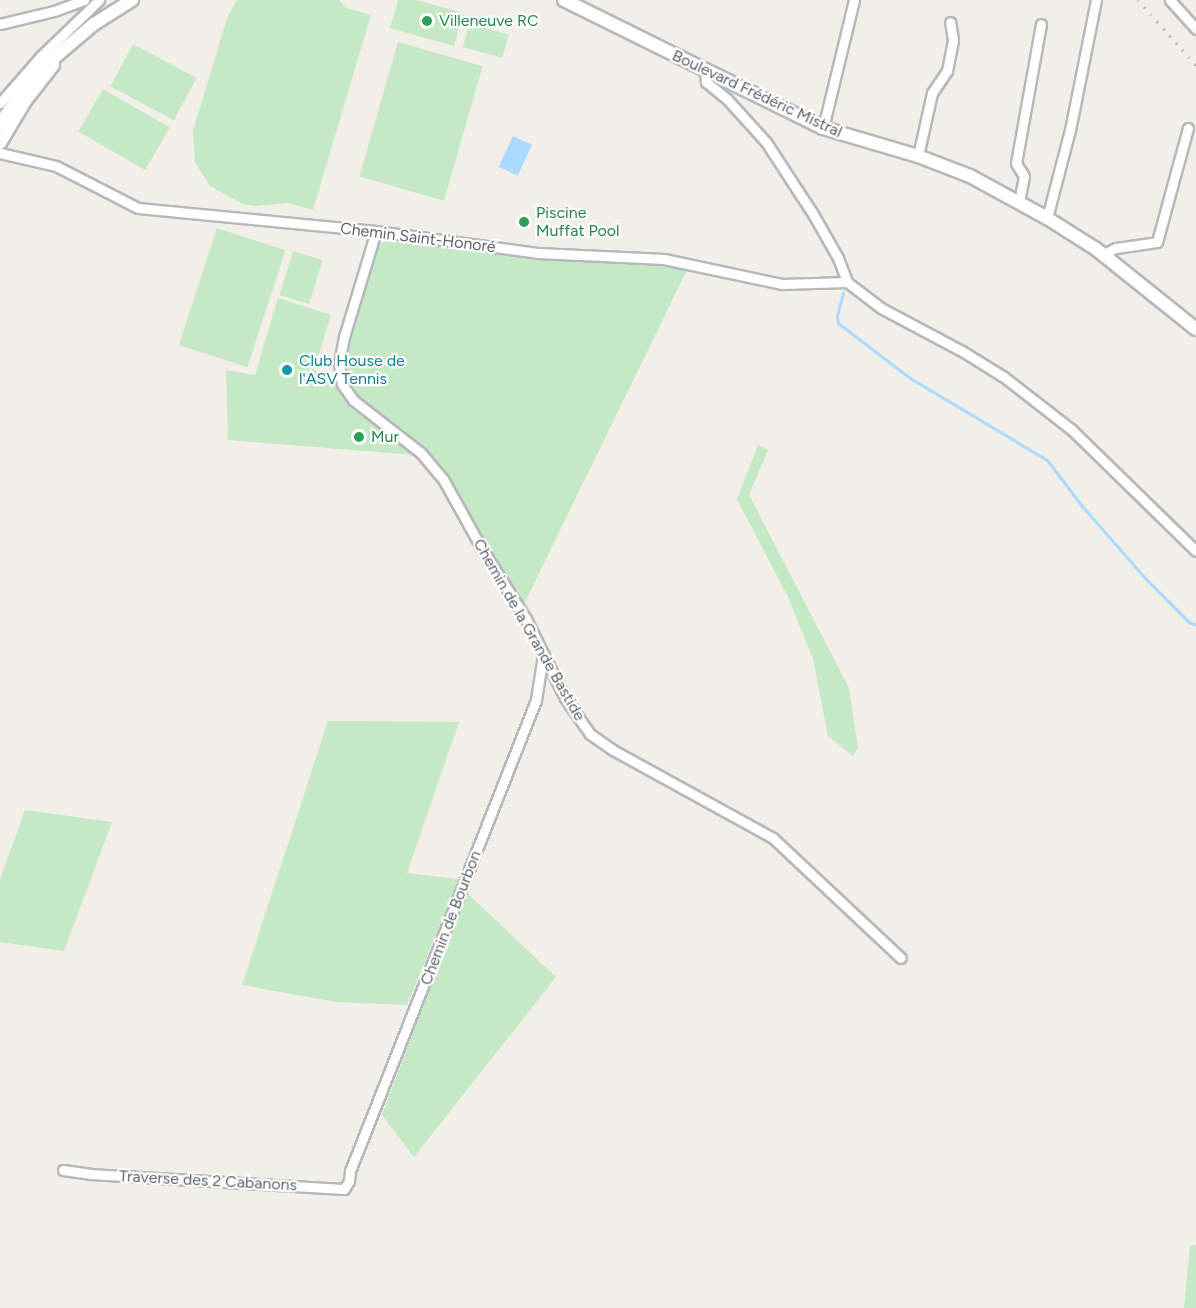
<!DOCTYPE html>
<html>
<head>
<meta charset="utf-8">
<style>
	body { margin:0 }
	#map { position:relative; width:1196px; height:1308px; overflow:hidden; background:#f1efe8; font-family:Figtree,sans-serif }
	div>[style] { position:absolute }
	.green>* { inset:0; background:#c5e8c5; transform-origin:0 0 }
	.water>* { inset:0; background:#aadaff; transform-origin:0 0 }
	.stream>* { height:3px; margin:-1.5px; padding:0 1.5px; transform-origin:1.5px; border-radius:1.5px; background:#aadaff }
	.roads { filter:drop-shadow(2px 0 #b5b8bc) drop-shadow(-2px 0 #b5b8bc) drop-shadow(0 2px #b5b8bc) drop-shadow(0 -2px #b5b8bc) }
	.street>* { height:9px; margin:-4.5px; padding:0 4.5px; transform-origin:4.5px; border-radius:4.5px; background:#fff }
	.secondary>* { height:12px; margin:-6px; padding:0 6px; transform-origin:6px; border-radius:6px; background:#fff }
	.rail>* { height:3px; margin-top:-1.5px; transform-origin:0; background:repeating-linear-gradient(90deg,#b6b7b8 0 1.5px,transparent 0 9.5px) }
	.dots>* { width:16px; height:16px; translate:-50% -50%; box-sizing:border-box; border:3px solid #fff; border-radius:50% }
	span { translate:-50% -50%; white-space:nowrap; text-align:center; line-height:1.15; -webkit-text-stroke:4.5px #fff; paint-order:stroke }
	.leisure-label { font-size:16px; color:#27864d }
	.left { translate:0 -50%; text-align:left }
	.street-label { font-size:16px; color:#5f6368 }
	.culture-label { font-size:16px; color:#0d838f }
</style>
</head>
<body>
<div id="map">
	<div class="green">
		<div style="clip-path:polygon(237px 0,339px 0,346px 8px,371px 15px,313px 210px,288px 203px,256px 206px,243px 204px,210px 186px,195px 162px,193px 131px,227px 18px)"></div>
		<div style="clip-path:polygon(398px 0,416px 0,463px 13px,454px 46px,390px 28px)"></div>
		<div style="left:469px;top:24px;width:41px;height:24px;rotate:15deg"></div>
		<div style="left:398px;top:42px;width:88px;height:140px;rotate:16deg"></div>
		<div style="left:133px;top:44px;width:72px;height:48px;rotate:28deg"></div>
		<div style="left:103px;top:89px;width:77px;height:49px;rotate:30deg"></div>
		<div style="left:217px;top:228px;width:72px;height:123px;rotate:18deg"></div>
		<div style="clip-path:polygon(387px 241px,518px 256px,688px 268px,523px 606px,435px 460px,365px 408px,354px 397px,348px 383px,345px 371px,351px 339px,376px 252px,381px 243px)"></div>
		<div style="left:293px;top:251px;width:31px;height:46px;rotate:17deg"></div>
		<div style="clip-path:polygon(278px 298px,331px 315px,314px 370px,334px 378px,347px 405px,414px 455px,228px 440px,226px 370px,255px 375px)"></div>
		<div style="clip-path:polygon(758px 445px,768px 450px,749px 495px,849px 688px,858px 748px,853px 756px,828px 736px,813px 659px,788px 597px,737px 499px)"></div>
		<div style="clip-path:polygon(328px 721px,459px 722px,407px 873px,459px 879px,407px 1005px,336px 1002px,242px 985px)"></div>
		<div style="clip-path:polygon(25px 810px,112px 822px,64px 951px,0 942px,0 880px)"></div>
		<div style="clip-path:polygon(466px 892px,556px 977px,414px 1157px,382px 1115px)"></div>
		<div style="clip-path:polygon(1196px 1245px,1196px 1308px,1184px 1308px,1190px 1246px)"></div>
	</div>
	<div class="water">
		<div style="left:513px;top:136px;width:21px;height:34px;rotate:25deg"></div>
	</div>
	<div class="stream">
		<div style="left:843px;top:293px;width:24px;rotate:105deg"></div>
		<div style="left:837px;top:316px;width:7px;rotate:82deg"></div>
		<div style="left:838px;top:323px;width:91px;rotate:37.4deg"></div>
		<div style="left:910px;top:378px;width:160px;rotate:30.9deg"></div>
		<div style="left:1047px;top:460px;width:58px;rotate:52.7deg"></div>
		<div style="left:1082px;top:506px;width:96px;rotate:48.8deg"></div>
		<div style="left:1145px;top:578px;width:62px;rotate:45deg"></div>
		<div style="left:1189px;top:622px;width:8px;rotate:23deg"></div>
	</div>
	<div class="roads">
		<div class="street">
			<div style="left:1170px;top:0;width:39px;rotate:48deg"></div>
			<div style="left:0;top:24px;width:56px;rotate:-13.5deg"></div>
			<div style="left:54px;top:11px;width:32px;rotate:-20deg"></div>
			<div style="left:705px;top:71px;width:11px;rotate:85deg"></div>
			<div style="left:706px;top:82px;width:27px;rotate:39deg"></div>
			<div style="left:727px;top:99px;width:58px;rotate:47.8deg"></div>
			<div style="left:766px;top:142px;width:86px;rotate:56.9deg"></div>
			<div style="left:813px;top:214px;width:51px;rotate:60.4deg"></div>
			<div style="left:838px;top:258px;width:26px;rotate:69deg"></div>
			<div style="left:847px;top:282px;width:43px;rotate:37.4deg"></div>
			<div style="left:881px;top:308px;width:92px;rotate:28deg"></div>
			<div style="left:962px;top:351px;width:49px;rotate:31.8deg"></div>
			<div style="left:1004px;top:377px;width:86px;rotate:37.9deg"></div>
			<div style="left:1072px;top:430px;width:173px;rotate:44.3deg"></div>
			<div style="left:0;top:103px;width:62px;rotate:-48.9deg"></div>
			<div style="left:41px;top:56px;width:81px;rotate:-44deg"></div>
			<div style="left:823px;top:128px;width:132px;rotate:-76.4deg"></div>
			<div style="left:0;top:153px;width:57px;rotate:13.1deg"></div>
			<div style="left:56px;top:166px;width:92px;rotate:27.1deg"></div>
			<div style="left:138px;top:208px;width:239px;rotate:5.5deg"></div>
			<div style="left:376px;top:231px;width:163px;rotate:7.7deg"></div>
			<div style="left:538px;top:253px;width:126px;rotate:2.7deg"></div>
			<div style="left:664px;top:259px;width:121px;rotate:12deg"></div>
			<div style="left:782px;top:284px;width:65px;rotate:-1.8deg"></div>
			<div style="left:918px;top:156px;width:65px;rotate:-77.5deg"></div>
			<div style="left:932px;top:93px;width:27px;rotate:-56deg"></div>
			<div style="left:947px;top:71px;width:32px;rotate:-79deg"></div>
			<div style="left:953px;top:40px;width:18px;rotate:-99deg"></div>
			<div style="left:1019px;top:202px;width:26px;rotate:-79deg"></div>
			<div style="left:1024px;top:176px;width:15px;rotate:-122deg"></div>
			<div style="left:1016px;top:163px;width:141px;rotate:-79.8deg"></div>
			<div style="left:1047px;top:218px;width:91px;rotate:-75.4deg"></div>
			<div style="left:1070px;top:130px;width:133px;rotate:-78.7deg"></div>
			<div style="left:376px;top:231px;width:111px;rotate:106.8deg"></div>
			<div style="left:344px;top:337px;width:26px;rotate:101deg"></div>
			<div style="left:339px;top:363px;width:21px;rotate:82deg"></div>
			<div style="left:342px;top:384px;width:19px;rotate:55deg"></div>
			<div style="left:353px;top:400px;width:86px;rotate:37.9deg"></div>
			<div style="left:421px;top:453px;width:34px;rotate:50deg"></div>
			<div style="left:443px;top:479px;width:80px;rotate:60.9deg"></div>
			<div style="left:482px;top:549px;width:83px;rotate:57.8deg"></div>
			<div style="left:526px;top:619px;width:88px;rotate:63.7deg"></div>
			<div style="left:565px;top:698px;width:44px;rotate:55.2deg"></div>
			<div style="left:590px;top:734px;width:28px;rotate:35deg"></div>
			<div style="left:613px;top:750px;width:183px;rotate:28.8deg"></div>
			<div style="left:773px;top:838px;width:175px;rotate:43.2deg"></div>
			<div style="left:1104px;top:254px;width:13px;rotate:-27deg"></div>
			<div style="left:1116px;top:248px;width:41px;rotate:-8.3deg"></div>
			<div style="left:1157px;top:242px;width:118px;rotate:-74.8deg"></div>
			<div style="left:63px;top:1170px;width:27px;rotate:8deg"></div>
			<div style="left:90px;top:1174px;width:254px;rotate:3.4deg"></div>
			<div style="left:344px;top:1189px;width:9px;rotate:-58deg"></div>
			<div style="left:349px;top:1181px;width:10px;rotate:-84deg"></div>
			<div style="left:350px;top:1171px;width:506px;rotate:-68.45deg"></div>
			<div style="left:536px;top:700px;width:46px;rotate:-81.2deg"></div>
		</div>
		<div class="secondary">
			<div style="left:564px;top:0;width:289px;rotate:26.3deg"></div>
			<div style="left:823px;top:128px;width:99px;rotate:16.4deg"></div>
			<div style="left:918px;top:156px;width:56px;rotate:21deg"></div>
			<div style="left:970px;top:176px;width:88px;rotate:28.6deg"></div>
			<div style="left:1047px;top:218px;width:58px;rotate:32.3deg"></div>
			<div style="left:1096px;top:249px;width:128px;rotate:38.7deg"></div>
			<div style="left:0;top:124px;width:60px;rotate:-55.2deg"></div>
			<div style="left:34px;top:75px;width:79px;rotate:-40.4deg"></div>
			<div style="left:94px;top:24px;width:45px;rotate:-32.3deg"></div>
			<div style="left:0;top:143px;width:49px;rotate:-59.2deg"></div>
			<div style="left:25px;top:101px;width:46px;rotate:-52.1deg"></div>
		</div>
	</div>
	<div class="rail">
		<div style="left:1138px;top:0;width:87px;rotate:48.3deg"></div>
	</div>
	<div class="dots">
		<div style="left:427px;top:21px;background:#2e9e5b"></div>
		<div style="left:524px;top:222px;background:#2e9e5b"></div>
		<div style="left:287px;top:370px;background:#0f9aa8"></div>
		<div style="left:359px;top:437px;background:#2e9e5b"></div>
	</div>
	<div class="leisure-label">
		<span class="left" style="left:439px;top:21px">Villeneuve RC</span>
		<span class="left" style="left:536px;top:222px">Piscine<br>Muffat Pool</span>
		<span class="left" style="left:371px;top:437px">Mur</span>
	</div>
	<div class="street-label">
		<span style="left:757px;top:94px;rotate:25deg">Boulevard Frédéric Mistral</span>
		<span style="left:418px;top:238px;rotate:7deg">Chemin Saint-Honoré</span>
		<span style="left:529px;top:630px;rotate:60deg">Chemin de la Grande Bastide</span>
		<span style="left:451px;top:918px;rotate:-69deg">Chemin de Bourbon</span>
		<span style="left:208px;top:1181px;rotate:3deg">Traverse des 2 Cabanons</span>
	</div>
	<div class="culture-label">
		<span class="left" style="left:299px;top:370px">Club House de<br>l'ASV Tennis</span>
	</div>
</div>
</body>
</html>
